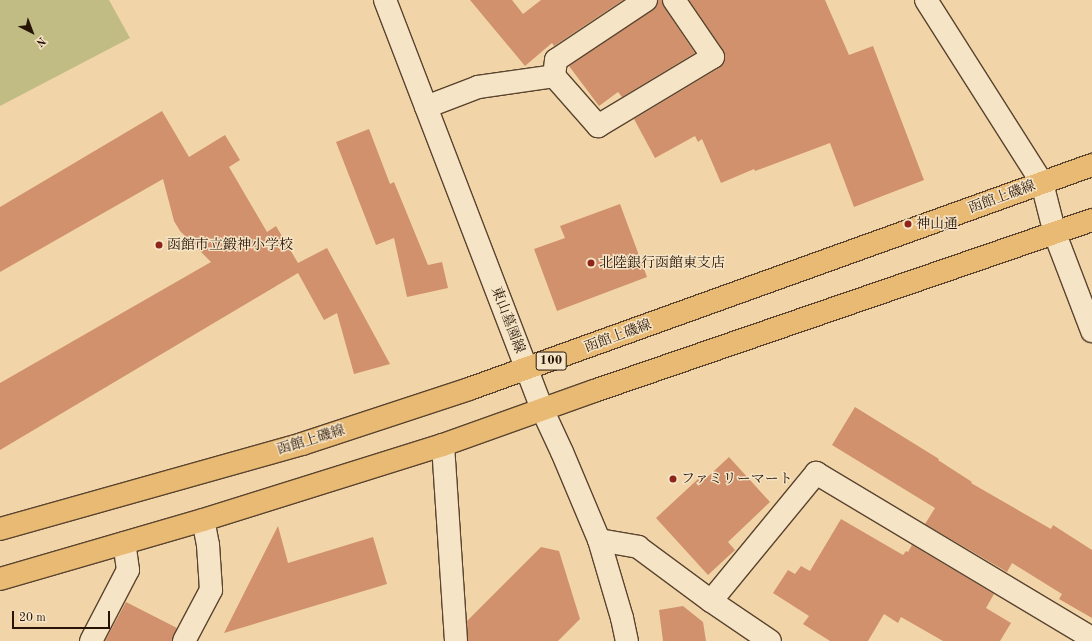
<!DOCTYPE html>
<html>
<head>
<meta charset="utf-8">
<style>
	body { margin:0 }
	#map { position:relative; width:1092px; height:641px; overflow:hidden; background:#f1d5a8; font-family:"Old Standard TT","Noto Serif JP",serif }
	div>[style] { position:absolute }
	.green>* { inset:0; background:#c0bc83 }
	.building>* { inset:0; background:#d1916d }
	.roads { filter:drop-shadow(1px 0 #5a442f) drop-shadow(-1px 0 #5a442f) drop-shadow(0 1px #5a442f) drop-shadow(0 -1px #5a442f) }
	.minor>* { height:22px; margin:-11px; padding:0 11px; transform-origin:11px; border-radius:11px; background:#f6e4c6 }
	.tertiary>* { height:22px; margin:-11px; padding:0 11px; transform-origin:11px; border-radius:11px; background:#f6e4c6 }
	.primary>* { height:22px; margin:-11px; padding:0 11px; transform-origin:11px; border-radius:11px; background:#e8ba74 }
	.dots>* { width:11px; height:11px; translate:-50% -50%; box-sizing:border-box; border:2px solid #f6e4c6; border-radius:50% }
	span { translate:-50% -50%; white-space:nowrap; text-align:center; line-height:1.15; -webkit-text-stroke:3px #f6e4c6; paint-order:stroke }
	.shield-label span { padding:1px 3px; background:#f6e4c6; border:1px solid; border-radius:3px; -webkit-text-stroke-width:0 }
	.shield-label { font-size:13px; color:#281407; font-weight:700 }
	.street-label { font-size:14px; color:#281407 }
	.poi-label { font-size:14px; color:#281407 }
	.left { translate:0 -50%; text-align:left }
	.north { position:absolute; left:12px; top:12px; width:40px; height:40px; -webkit-text-stroke:3px #f6e4c6; paint-order:stroke; rotate:138deg; font-size:11px; font-weight:700; line-height:16px; text-align:center; color:#281407 }
	.north::after { content:''; display:block; margin:auto; width:14px; height:18px; background:#281407; clip-path:polygon(50% 0,100% 100%,50% 72%,0 100%) }
	.scale { position:absolute; left:12px; top:611px; width:98px; height:18px; box-sizing:border-box; border:2px solid #281407; border-top:0; padding-left:5px; font-size:12px; line-height:14px; white-space:nowrap; color:#281407; -webkit-text-stroke:3px #f6e4c6; paint-order:stroke }
</style>
</head>
<body>
<div id="map">
	<div class="green">
		<div style="clip-path:polygon(0 0,109px 0,130px 38px,0 106px)"></div>
	</div>
	<div class="building">
		<div style="clip-path:polygon(470px 0,512px 0,523px 14px,541px 0,623px 0,554px 46px,552px 43px,525px 66px)"></div>
		<div style="clip-path:polygon(658px 0,662px 0,664px 7px,695px 53px,622px 97px,618px 92px,599px 106px,569px 66px,653px 10px,657px 6px)"></div>
		<div style="clip-path:polygon(689px 0,825px 0,849px 55px,873px 46px,924px 180px,854px 207px,830px 143px,755px 171px,754px 169px,721px 183px,702px 139px,698px 142px,695px 136px,655px 158px,634px 119px,719px 68px,724px 63px,725px 57px,723px 50px)"></div>
		<div style="clip-path:polygon(162px 111px,189px 157px,225px 135px,240px 160px,229px 167px,267px 232px,276px 226px,298px 263px,327px 248px,390px 364px,354px 374px,337px 313px,324px 320px,298px 273px,0 450px,0 383px,211px 262px,180px 231px,174px 221px,163px 179px,0 272px,0 207px)"></div>
		<div style="clip-path:polygon(369px 129px,390px 184px,394px 182px,428px 265px,442px 262px,448px 288px,407px 297px,394px 238px,376px 245px,336px 142px)"></div>
		<div style="clip-path:polygon(620px 204px,647px 277px,557px 311px,534px 249px,565px 238px,560px 226px)"></div>
		<div style="clip-path:polygon(855px 407px,939px 459px,938px 460px,972px 482px,971px 483px,1051px 529px,1053px 525px,1092px 550px,1092px 618px,1059px 599px,1062px 594px,1012px 563px,1007px 572px,925px 524px,935px 508px,832px 445px)"></div>
		<div style="clip-path:polygon(729px 457px,770px 502px,728px 542px,735px 550px,708px 575px,656px 518px,698px 479px,701px 483px)"></div>
		<div style="clip-path:polygon(841px 519px,903px 555px,906px 551px,908px 552px,912px 545px,994px 594px,986px 608px,1011px 623px,1000px 641px,943px 641px,901px 617px,898px 623px,884px 614px,868px 641px,830px 641px,803px 624px,809px 616px,773px 593px,788px 570px,795px 574px,801px 566px,810px 571px)"></div>
		<div style="clip-path:polygon(278px 526px,288px 563px,373px 537px,387px 584px,224px 633px)"></div>
		<div style="clip-path:polygon(541px 547px,559px 551px,580px 619px,558px 641px,468px 641px,467px 621px)"></div>
		<div style="clip-path:polygon(126px 602px,177px 628px,172px 641px,105px 641px)"></div>
		<div style="clip-path:polygon(683px 606px,703px 622px,706px 641px,663px 641px,659px 610px)"></div>
	</div>
	<div class="roads">
		<div class="minor">
			<div style="left:646px;top:0;width:108px;rotate:146.3deg"></div>
			<div style="left:556px;top:60px;width:16px;rotate:97deg"></div>
			<div style="left:554px;top:76px;width:67px;rotate:48.7deg"></div>
			<div style="left:598px;top:126px;width:134px;rotate:-31deg"></div>
			<div style="left:713px;top:57px;width:69px;rotate:-124.4deg"></div>
			<div style="left:926px;top:0;width:217px;rotate:57.6deg"></div>
			<div style="left:1042px;top:183px;width:53px;rotate:75.7deg"></div>
			<div style="left:1055px;top:234px;width:104px;rotate:69.1deg"></div>
			<div style="left:426px;top:107px;width:56px;rotate:-21deg"></div>
			<div style="left:478px;top:87px;width:77px;rotate:-8.2deg"></div>
			<div style="left:443px;top:445px;width:196px;rotate:86.2deg"></div>
			<div style="left:711px;top:601px;width:166px;rotate:-50.6deg"></div>
			<div style="left:816px;top:473px;width:322px;rotate:30.9deg"></div>
			<div style="left:91px;top:641px;width:80px;rotate:-62.5deg"></div>
			<div style="left:128px;top:570px;width:27px;rotate:-98deg"></div>
			<div style="left:184px;top:641px;width:58px;rotate:-62.1deg"></div>
			<div style="left:211px;top:590px;width:45px;rotate:-93.8deg"></div>
			<div style="left:208px;top:545px;width:25px;rotate:-101deg"></div>
		</div>
		<div class="tertiary">
			<div style="left:385px;top:0;width:438px;rotate:69deg"></div>
			<div style="left:542px;top:409px;width:47px;rotate:65.1deg"></div>
			<div style="left:562px;top:452px;width:95px;rotate:67.2deg"></div>
			<div style="left:599px;top:540px;width:81px;rotate:73.6deg"></div>
			<div style="left:622px;top:618px;width:24px;rotate:78deg"></div>
			<div style="left:599px;top:540px;width:40px;rotate:10deg"></div>
			<div style="left:638px;top:547px;width:91px;rotate:36.5deg"></div>
			<div style="left:711px;top:601px;width:71px;rotate:34.1deg"></div>
		</div>
		<div class="primary">
			<div style="left:0;top:529px;width:314px;rotate:-15.7deg"></div>
			<div style="left:302px;top:444px;width:176px;rotate:-18.2deg"></div>
			<div style="left:469px;top:389px;width:662px;rotate:-19.78deg"></div>
			<div style="left:0;top:579px;width:211px;rotate:-16.2deg"></div>
			<div style="left:203px;top:520px;width:251px;rotate:-17.4deg"></div>
			<div style="left:443px;top:445px;width:160px;rotate:-19.7deg"></div>
			<div style="left:594px;top:391px;width:527px;rotate:-18.95deg"></div>
		</div>
	</div>
	<div class="dots">
		<div style="left:908px;top:224px;background:#8f2418"></div>
		<div style="left:159px;top:245px;background:#8f2418"></div>
		<div style="left:591px;top:263px;background:#8f2418"></div>
		<div style="left:673px;top:479px;background:#8f2418"></div>
	</div>
	<div class="shield-label">
		<span style="left:551px;top:361px">100</span>
	</div>
	<div class="street-label">
		<span style="left:1002px;top:197px;rotate:-20deg">函館上磯線</span>
		<span style="left:508px;top:320px;rotate:69deg">東山墓園線</span>
		<span style="left:618px;top:336px;rotate:-20deg">函館上磯線</span>
		<span style="left:311px;top:440px;rotate:-17deg">函館上磯線</span>
	</div>
	<div class="poi-label">
		<span class="left" style="left:916px;top:224px">神山通</span>
		<span class="left" style="left:167px;top:245px">函館市立鍛神小学校</span>
		<span class="left" style="left:599px;top:263px">北陸銀行函館東支店</span>
		<span class="left" style="left:681px;top:479px">ファミリーマート</span>
	</div>
	<div class="north">N</div>
	<div class="scale">20 m</div>
</div>
</body>
</html>
